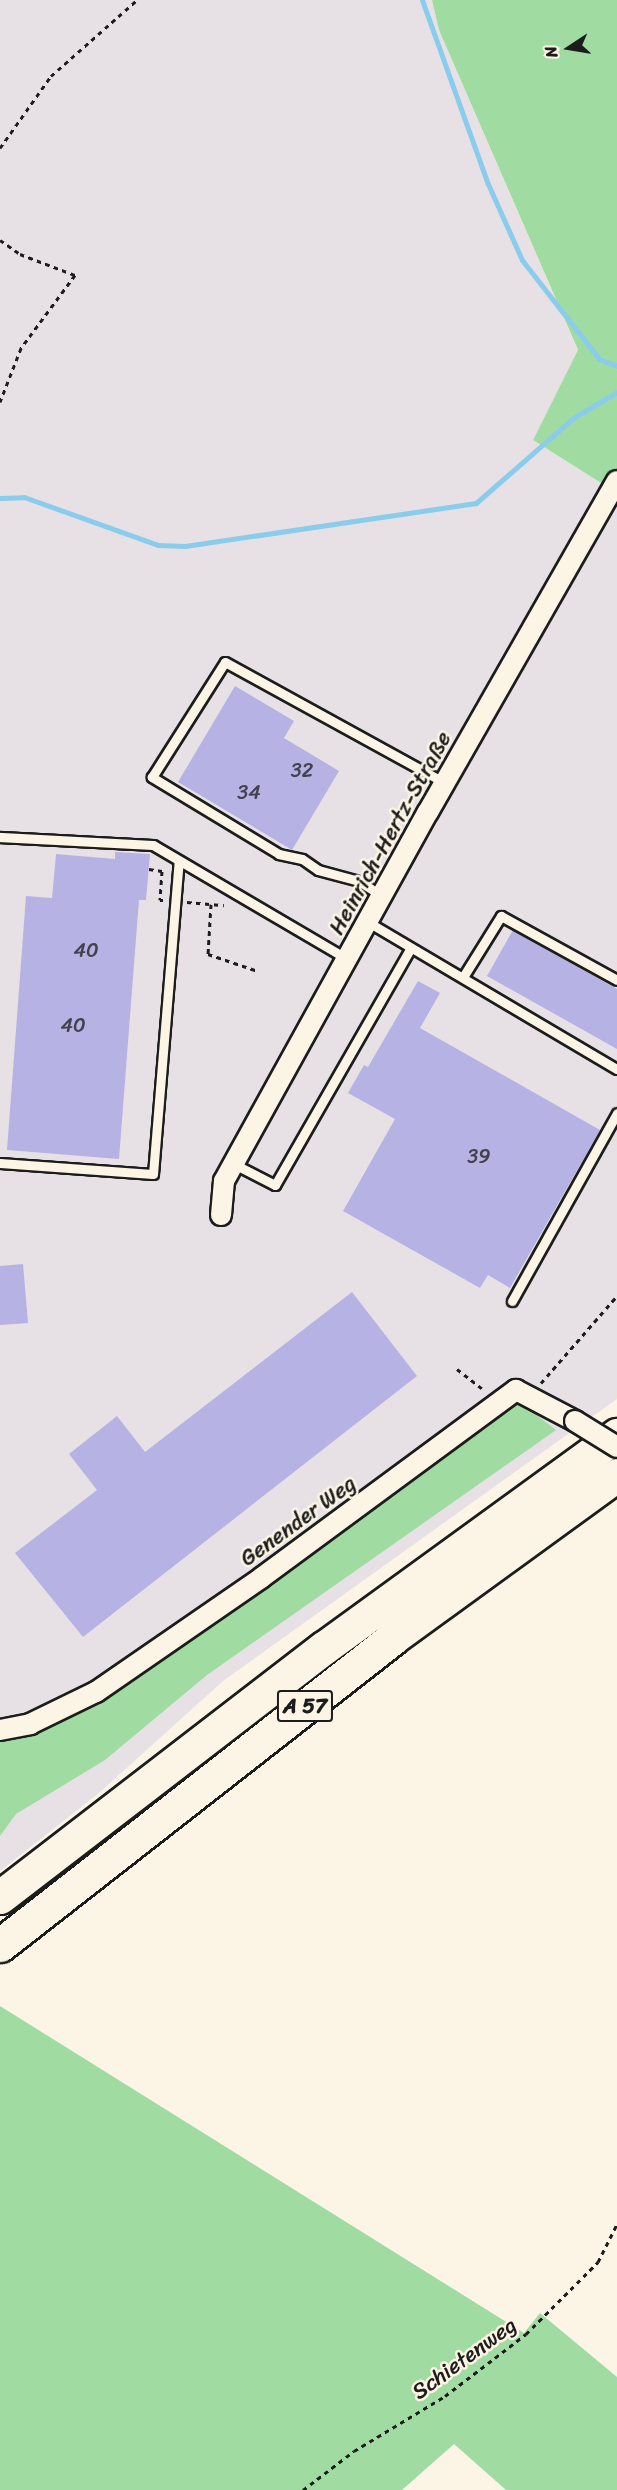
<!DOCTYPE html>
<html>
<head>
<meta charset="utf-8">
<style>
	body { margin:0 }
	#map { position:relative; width:617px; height:2490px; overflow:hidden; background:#fcf5e5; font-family:Sriracha,sans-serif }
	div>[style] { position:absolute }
	.built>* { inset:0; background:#e7e1e5 }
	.green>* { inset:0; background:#a0dba2 }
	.stream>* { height:5px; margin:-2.5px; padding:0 2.5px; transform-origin:2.5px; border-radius:2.5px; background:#8acceb }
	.building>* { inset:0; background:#b6b3e4 }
	.path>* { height:3px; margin-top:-1.5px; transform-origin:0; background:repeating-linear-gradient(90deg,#1c1c1c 0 4.5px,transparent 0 9px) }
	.roads { filter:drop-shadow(2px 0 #1c1c1c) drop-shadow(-2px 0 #1c1c1c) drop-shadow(0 2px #1c1c1c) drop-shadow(0 -2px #1c1c1c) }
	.lane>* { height:9px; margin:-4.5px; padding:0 4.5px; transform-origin:4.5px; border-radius:4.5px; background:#fcf5e5 }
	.street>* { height:20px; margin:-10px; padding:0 10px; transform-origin:10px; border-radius:10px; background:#fcf5e5 }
	.highway>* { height:33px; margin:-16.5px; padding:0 16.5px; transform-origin:16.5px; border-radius:16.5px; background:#fcf5e5 }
	.bridges { filter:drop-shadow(2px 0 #1c1c1c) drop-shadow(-2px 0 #1c1c1c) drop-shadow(0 2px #1c1c1c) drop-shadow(0 -2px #1c1c1c) }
	.street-bridge>* { height:20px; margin:-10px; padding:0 10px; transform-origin:10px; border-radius:10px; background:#fcf5e5 }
	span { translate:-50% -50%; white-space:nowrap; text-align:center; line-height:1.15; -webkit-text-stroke:5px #fcf5e5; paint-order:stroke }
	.number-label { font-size:20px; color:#42424e }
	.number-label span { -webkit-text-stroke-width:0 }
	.shield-label span { padding:2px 4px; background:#fcf5e5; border:2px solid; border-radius:4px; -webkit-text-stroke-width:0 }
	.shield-label { font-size:21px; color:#1c1c1c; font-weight:700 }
	.street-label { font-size:22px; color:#1c1c1c }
	.north { position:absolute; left:539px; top:18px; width:60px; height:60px; -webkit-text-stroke:4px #fcf5e5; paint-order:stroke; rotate:258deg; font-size:16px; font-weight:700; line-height:24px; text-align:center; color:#1c1c1c }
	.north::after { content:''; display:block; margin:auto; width:21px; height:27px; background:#1c1c1c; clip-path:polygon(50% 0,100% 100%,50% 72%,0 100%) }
</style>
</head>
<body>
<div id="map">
	<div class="built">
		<div style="clip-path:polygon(0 0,432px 0,439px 30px,578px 351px,533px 440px,617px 493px,617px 1399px,223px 1681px,99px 1793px,0 1871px)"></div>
	</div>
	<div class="green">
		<div style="clip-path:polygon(432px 0,617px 0,617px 493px,533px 440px,578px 350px,439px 30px)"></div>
		<div style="clip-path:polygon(517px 1400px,556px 1430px,207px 1675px,105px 1760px,16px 1814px,0 1836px,0 1742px,40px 1732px,104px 1698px)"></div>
		<div style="clip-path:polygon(0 2006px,524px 2333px,540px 2313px,617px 2377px,617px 2490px,506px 2490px,454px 2444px,402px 2490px,0 2490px)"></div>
	</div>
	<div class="stream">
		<div style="left:422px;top:0;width:195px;rotate:70.3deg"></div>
		<div style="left:488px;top:184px;width:83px;rotate:65.9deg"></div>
		<div style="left:522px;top:260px;width:125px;rotate:52.1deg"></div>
		<div style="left:599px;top:359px;width:19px;rotate:21deg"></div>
		<div style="left:0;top:498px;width:24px;rotate:-2deg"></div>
		<div style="left:24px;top:497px;width:142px;rotate:19.7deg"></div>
		<div style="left:158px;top:545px;width:27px;rotate:2deg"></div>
		<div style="left:185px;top:546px;width:294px;rotate:-8.4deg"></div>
		<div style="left:476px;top:503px;width:129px;rotate:-41.2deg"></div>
		<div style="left:573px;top:418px;width:51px;rotate:-30.6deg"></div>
	</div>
	<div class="building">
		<div style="clip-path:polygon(235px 686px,294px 721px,284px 738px,339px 771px,292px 850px,178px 782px)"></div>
		<div style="clip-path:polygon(115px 852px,150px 854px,146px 900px,139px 900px,119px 1159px,7px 1150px,26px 896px,52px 898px,56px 854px,115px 859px)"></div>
		<div style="clip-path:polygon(513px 930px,617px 989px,617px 1049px,487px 976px)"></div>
		<div style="clip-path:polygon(418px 981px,440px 993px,420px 1028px,600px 1130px,510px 1288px,488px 1275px,480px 1288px,343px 1211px,395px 1119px,348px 1093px,364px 1065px,368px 1067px)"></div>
		<div style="clip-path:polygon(23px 1264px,28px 1323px,0 1325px,0 1266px)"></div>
		<div style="clip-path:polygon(352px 1292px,417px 1376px,83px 1637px,15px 1553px,97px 1490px,69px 1454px,117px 1416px,145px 1452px)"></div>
	</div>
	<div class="path">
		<div style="left:0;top:148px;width:88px;rotate:-54.7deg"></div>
		<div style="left:51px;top:76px;width:115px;rotate:-41.5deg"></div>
		<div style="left:0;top:240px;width:24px;rotate:35deg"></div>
		<div style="left:20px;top:254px;width:59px;rotate:20.9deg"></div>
		<div style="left:75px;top:275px;width:91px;rotate:126.5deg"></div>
		<div style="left:21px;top:348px;width:58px;rotate:111.3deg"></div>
		<div style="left:149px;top:869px;width:13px;rotate:9deg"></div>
		<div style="left:162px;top:871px;width:29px;rotate:94deg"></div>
		<div style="left:160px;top:900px;width:3px"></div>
		<div style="left:187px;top:902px;width:37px;rotate:5deg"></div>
		<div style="left:211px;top:904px;width:50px;rotate:93.4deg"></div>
		<div style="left:208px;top:954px;width:53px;rotate:18.8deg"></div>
		<div style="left:457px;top:1369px;width:34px;rotate:38deg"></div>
		<div style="left:541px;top:1383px;width:116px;rotate:-48.9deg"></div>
		<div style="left:303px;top:2490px;width:64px;rotate:-37.4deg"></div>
		<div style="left:354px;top:2451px;width:106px;rotate:-31.1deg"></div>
		<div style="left:445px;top:2396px;width:102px;rotate:-37.4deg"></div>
		<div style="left:526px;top:2334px;width:102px;rotate:-45deg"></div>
		<div style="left:598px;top:2262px;width:42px;rotate:-63.4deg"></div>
	</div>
	<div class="roads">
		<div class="lane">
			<div style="left:0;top:837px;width:153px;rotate:3deg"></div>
			<div style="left:153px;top:845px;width:225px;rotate:30.4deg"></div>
			<div style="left:382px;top:896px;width:27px;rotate:-147deg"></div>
			<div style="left:359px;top:881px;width:42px;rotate:-165deg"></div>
			<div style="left:318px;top:870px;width:19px;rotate:-145deg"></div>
			<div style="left:302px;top:859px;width:24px;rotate:-168deg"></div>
			<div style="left:279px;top:854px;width:149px;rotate:-148.8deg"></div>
			<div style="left:152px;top:777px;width:136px;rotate:-57.6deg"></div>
			<div style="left:225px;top:662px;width:251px;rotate:28.8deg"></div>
			<div style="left:368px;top:922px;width:289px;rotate:30.6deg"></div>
			<div style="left:463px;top:977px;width:72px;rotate:-58.1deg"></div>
			<div style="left:501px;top:916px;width:132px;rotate:28.9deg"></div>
			<div style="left:0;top:1163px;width:153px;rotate:4.1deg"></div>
			<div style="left:153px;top:1174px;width:314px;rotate:-85.3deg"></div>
			<div style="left:234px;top:1164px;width:46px;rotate:27.1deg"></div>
			<div style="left:275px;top:1185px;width:273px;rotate:-60.2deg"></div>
			<div style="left:512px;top:1301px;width:215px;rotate:-60.8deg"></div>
		</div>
		<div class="street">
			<div style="left:221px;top:1215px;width:34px;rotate:-85deg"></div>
			<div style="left:224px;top:1181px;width:422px;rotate:-61.1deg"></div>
			<div style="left:428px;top:812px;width:381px;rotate:-60.3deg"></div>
			<div style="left:0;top:1730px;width:31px;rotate:-11deg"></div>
			<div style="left:30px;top:1724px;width:73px;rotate:-25.9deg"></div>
			<div style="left:96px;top:1692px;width:201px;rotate:-34.6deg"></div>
			<div style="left:261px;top:1578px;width:317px;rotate:-36.4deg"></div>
			<div style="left:516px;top:1390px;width:67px;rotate:27.7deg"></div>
		</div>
		<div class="highway">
			<div style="left:0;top:1897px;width:410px;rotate:-37.6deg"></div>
			<div style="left:325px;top:1647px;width:361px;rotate:-36deg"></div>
			<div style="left:0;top:1945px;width:497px;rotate:-38deg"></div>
			<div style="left:391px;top:1639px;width:279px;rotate:-36deg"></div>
		</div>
	</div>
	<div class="bridges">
		<div class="street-bridge">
			<div style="left:575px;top:1421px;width:49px;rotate:31.8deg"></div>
		</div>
	</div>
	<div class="number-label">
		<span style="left:302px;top:770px">32</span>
		<span style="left:249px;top:792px">34</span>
		<span style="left:86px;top:950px">40</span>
		<span style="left:73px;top:1025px">40</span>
		<span style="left:479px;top:1156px">39</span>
	</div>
	<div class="shield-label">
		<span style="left:305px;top:1706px">A 57</span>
	</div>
	<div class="street-label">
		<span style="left:390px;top:833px;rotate:-61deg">Heinrich-Hertz-Straße</span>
		<span style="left:298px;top:1521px;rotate:-36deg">Genender Weg</span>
		<span style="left:464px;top:2358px;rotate:-36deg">Schietenweg</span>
	</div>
	<div class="north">N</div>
</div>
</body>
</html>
